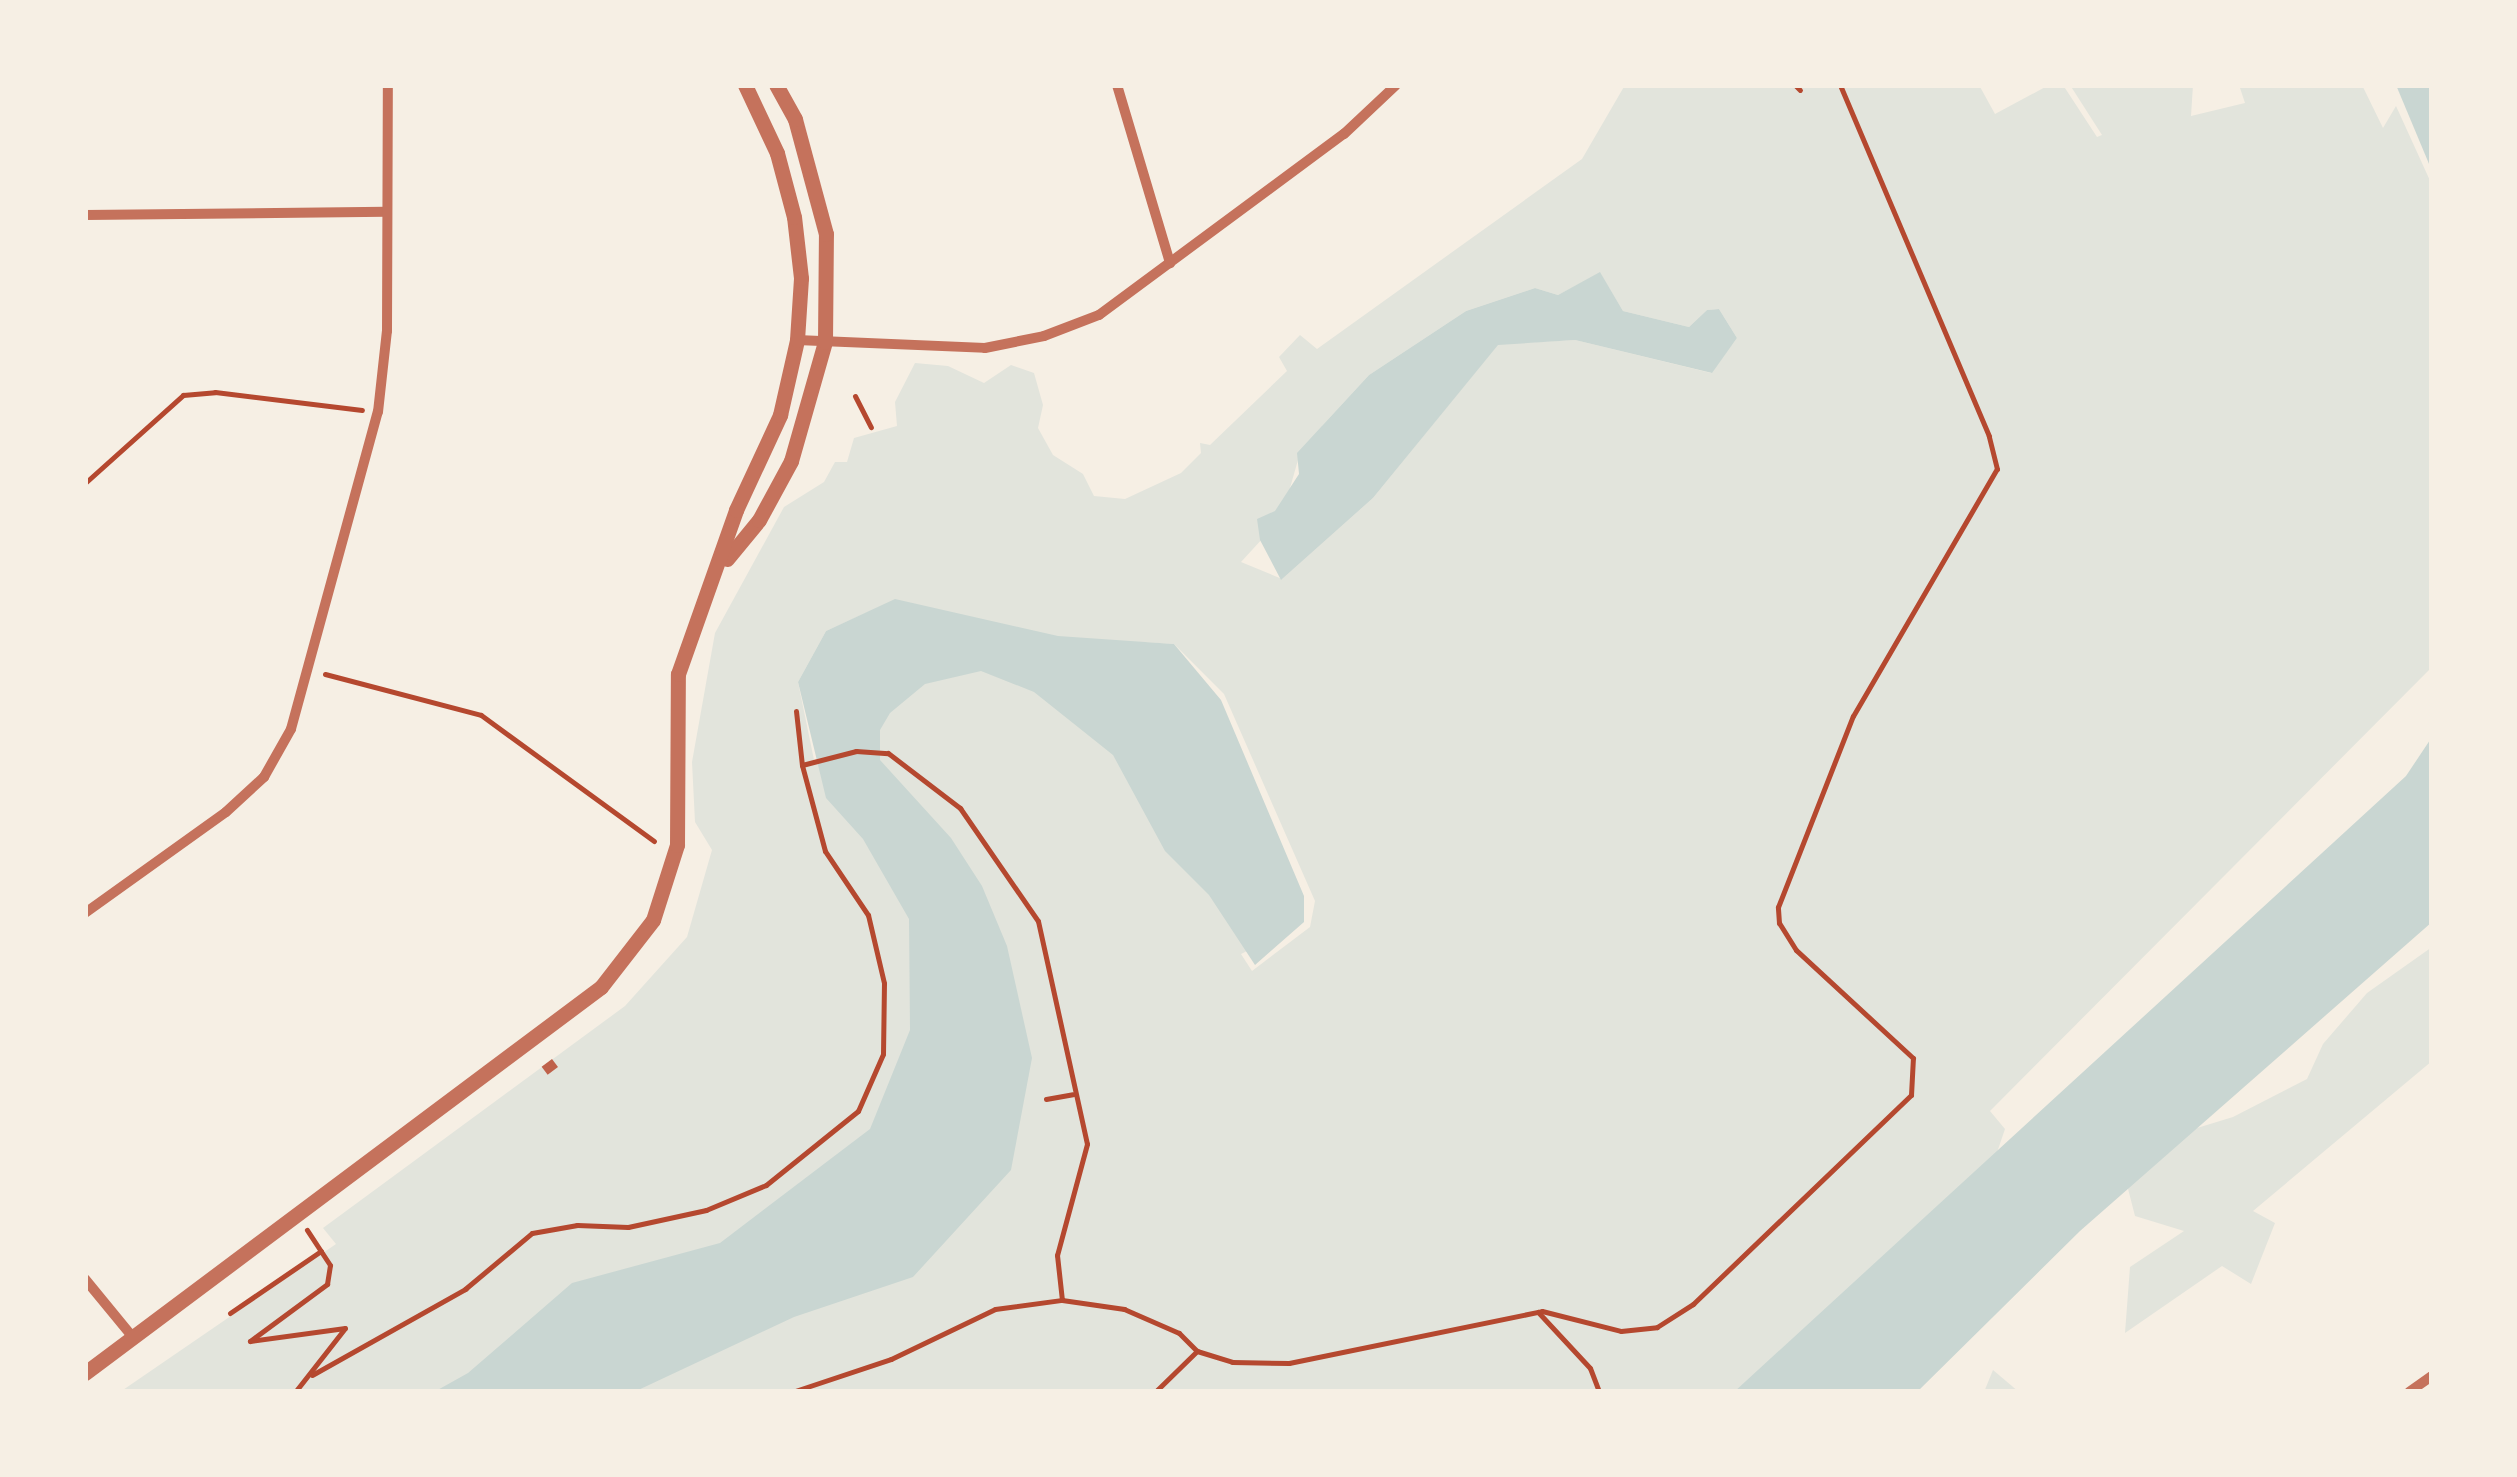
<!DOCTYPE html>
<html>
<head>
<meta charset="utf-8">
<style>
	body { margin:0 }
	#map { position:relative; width:2517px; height:1477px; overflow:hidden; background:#f6efe4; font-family:"Roboto Serif",serif }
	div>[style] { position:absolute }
	.green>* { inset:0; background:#e2e4dc }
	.water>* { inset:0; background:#c9d6d2 }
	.building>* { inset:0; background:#bf614a; transform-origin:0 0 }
	.path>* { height:5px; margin:-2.5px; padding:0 2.5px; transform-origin:2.5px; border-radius:2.5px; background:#b5482f }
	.minor>* { height:10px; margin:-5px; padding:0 5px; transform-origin:5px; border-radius:5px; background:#c5725c }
	.tertiary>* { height:15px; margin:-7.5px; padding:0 7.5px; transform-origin:7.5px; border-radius:7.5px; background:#c5725c }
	span { translate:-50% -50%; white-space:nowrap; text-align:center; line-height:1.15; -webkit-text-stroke:10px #f6efe4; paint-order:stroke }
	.frame { position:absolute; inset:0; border:88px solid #f6efe4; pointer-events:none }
</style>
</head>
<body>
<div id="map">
	<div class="green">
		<div style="clip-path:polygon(evenodd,1625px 85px,1979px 85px,1995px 114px,2049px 85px,2063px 85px,2097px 137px,2102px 135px,2070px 85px,2193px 85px,2191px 116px,2245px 103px,2239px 85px,2362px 85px,2383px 128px,2396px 106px,2432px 185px,2432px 667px,1990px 1111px,2005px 1129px,1992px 1167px,1760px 1392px,120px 1392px,336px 1244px,323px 1228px,625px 1006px,687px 937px,712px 850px,695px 822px,692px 762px,715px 633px,784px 507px,824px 482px,835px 462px,847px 462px,854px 438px,897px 426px,895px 402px,915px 363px,948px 366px,984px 383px,1011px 365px,1034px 373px,1043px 405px,1038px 428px,1053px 455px,1083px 474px,1094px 496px,1125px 499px,1181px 473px,1201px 453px,1200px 443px,1210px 445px,1287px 371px,1279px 357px,1300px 335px,1317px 349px,1582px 159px,1625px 85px,1600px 273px,1623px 311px,1689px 327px,1707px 310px,1719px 309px,1737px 338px,1711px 373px,1575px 340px,1498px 344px,1373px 498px,1282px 579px,1241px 562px,1295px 503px,1290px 488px,1298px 460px,1306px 464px,1320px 457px,1328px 438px,1322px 426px,1369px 375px,1466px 311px,1535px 288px,1558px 295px,1600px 273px,1625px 85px,868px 612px,937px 616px,984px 631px,1002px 655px,1024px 648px,1062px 649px,1084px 671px,1109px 669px,1120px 651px,1134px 653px,1143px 642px,1174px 644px,1224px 694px,1315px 901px,1310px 927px,1252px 971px,1241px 954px,1253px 948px,1218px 890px,1175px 847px,1111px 740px,1078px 707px,1021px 672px,974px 657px,918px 660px,880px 686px,859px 729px,870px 751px,814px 760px,798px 682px,826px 631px,868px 612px)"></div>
		<div style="clip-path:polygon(2432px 947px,2432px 1061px,2253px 1211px,2275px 1223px,2251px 1284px,2222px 1266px,2125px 1333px,2130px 1267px,2184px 1231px,2135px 1216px,2126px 1181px,2171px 1136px,2233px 1117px,2307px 1079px,2323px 1044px,2367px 993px)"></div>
		<div style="clip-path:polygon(1993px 1370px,2019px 1392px,1984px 1392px)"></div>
	</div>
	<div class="water">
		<div style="clip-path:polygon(2396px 85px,2432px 85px,2432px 171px)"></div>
		<div style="clip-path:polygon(1600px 272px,1623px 311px,1689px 327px,1707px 310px,1719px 309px,1737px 338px,1712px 373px,1575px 340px,1498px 345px,1373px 498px,1281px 580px,1260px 540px,1257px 519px,1275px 511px,1299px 474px,1297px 453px,1369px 375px,1466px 311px,1535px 288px,1558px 295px)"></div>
		<div style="clip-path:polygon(895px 599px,1058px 636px,1174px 644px,1221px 700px,1304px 896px,1304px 922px,1255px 965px,1209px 895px,1165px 851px,1113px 755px,1034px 692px,981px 671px,925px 684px,890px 713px,880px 730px,880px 760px,951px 838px,982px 886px,1007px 946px,1032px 1058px,1011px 1170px,913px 1277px,794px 1317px,634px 1392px,434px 1392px,468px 1373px,572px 1283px,720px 1243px,870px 1129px,910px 1030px,909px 919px,863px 839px,826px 798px,798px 682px,826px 631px)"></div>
		<div style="clip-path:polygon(2432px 737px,2432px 922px,2080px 1231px,1917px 1392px,1734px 1392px,2406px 776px)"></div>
	</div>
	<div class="building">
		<div style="left:552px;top:1059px;width:10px;height:13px;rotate:53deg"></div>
	</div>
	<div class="path">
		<div style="left:1795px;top:85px;width:7px;rotate:45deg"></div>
		<div style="left:855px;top:396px;width:35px;rotate:63deg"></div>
		<div style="left:85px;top:483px;width:132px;rotate:-41.9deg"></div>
		<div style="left:183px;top:395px;width:32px;rotate:-5deg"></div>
		<div style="left:215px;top:392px;width:148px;rotate:7deg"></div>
		<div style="left:325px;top:674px;width:161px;rotate:14.7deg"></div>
		<div style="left:481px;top:715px;width:214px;rotate:36.1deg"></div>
		<div style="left:796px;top:711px;width:54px;rotate:83.7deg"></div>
		<div style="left:1046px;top:1099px;width:27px;rotate:-10deg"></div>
		<div style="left:1538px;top:1312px;width:76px;rotate:47.1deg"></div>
		<div style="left:1590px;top:1368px;width:26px;rotate:69deg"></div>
		<div style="left:230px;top:1313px;width:110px;rotate:-34.3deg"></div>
		<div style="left:312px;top:1375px;width:176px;rotate:-29.3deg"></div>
		<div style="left:465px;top:1289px;width:87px;rotate:-39.9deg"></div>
		<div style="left:532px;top:1233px;width:46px;rotate:-10.1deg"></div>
		<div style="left:577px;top:1225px;width:51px;rotate:2.2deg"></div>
		<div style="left:628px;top:1227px;width:80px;rotate:-12.3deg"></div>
		<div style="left:706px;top:1210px;width:65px;rotate:-22.6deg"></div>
		<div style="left:766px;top:1185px;width:118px;rotate:-38.8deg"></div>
		<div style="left:858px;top:1111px;width:62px;rotate:-66.3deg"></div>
		<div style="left:883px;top:1054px;width:71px;rotate:-89.2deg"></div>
		<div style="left:884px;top:983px;width:70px;rotate:-103.2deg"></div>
		<div style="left:868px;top:915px;width:77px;rotate:-123.9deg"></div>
		<div style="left:825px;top:851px;width:89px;rotate:-105deg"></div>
		<div style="left:802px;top:765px;width:56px;rotate:-14.5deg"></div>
		<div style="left:856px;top:751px;width:32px;rotate:4deg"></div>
		<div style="left:888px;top:753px;width:91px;rotate:37.4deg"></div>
		<div style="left:960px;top:808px;width:137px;rotate:55.4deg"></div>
		<div style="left:1038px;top:921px;width:228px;rotate:77.6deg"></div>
		<div style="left:1087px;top:1144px;width:115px;rotate:105.1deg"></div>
		<div style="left:1057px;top:1255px;width:45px;rotate:83.7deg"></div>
		<div style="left:295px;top:1392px;width:81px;rotate:-52deg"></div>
		<div style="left:345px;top:1328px;width:96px;rotate:172.2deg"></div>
		<div style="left:250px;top:1341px;width:96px;rotate:-36.5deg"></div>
		<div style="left:327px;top:1284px;width:19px;rotate:-81deg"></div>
		<div style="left:330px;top:1265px;width:42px;rotate:-123.3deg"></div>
		<div style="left:792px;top:1392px;width:104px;rotate:-18.4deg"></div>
		<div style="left:891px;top:1359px;width:115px;rotate:-25.7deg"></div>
		<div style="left:995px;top:1309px;width:68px;rotate:-7.7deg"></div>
		<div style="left:1062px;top:1300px;width:63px;rotate:8.3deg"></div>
		<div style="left:1124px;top:1309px;width:60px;rotate:23.6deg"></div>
		<div style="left:1179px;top:1333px;width:25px;rotate:45deg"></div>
		<div style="left:1197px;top:1351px;width:37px;rotate:17deg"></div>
		<div style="left:1232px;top:1362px;width:57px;rotate:1deg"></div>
		<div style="left:1289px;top:1363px;width:258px;rotate:-11.6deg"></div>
		<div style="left:1542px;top:1311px;width:81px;rotate:14.2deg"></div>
		<div style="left:1621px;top:1331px;width:36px;rotate:-6deg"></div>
		<div style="left:1657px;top:1327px;width:43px;rotate:-32.6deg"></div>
		<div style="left:1693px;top:1304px;width:302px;rotate:-43.8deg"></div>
		<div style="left:1911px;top:1095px;width:37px;rotate:-87deg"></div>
		<div style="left:1913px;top:1058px;width:159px;rotate:-137.3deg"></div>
		<div style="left:1796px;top:950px;width:32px;rotate:-122deg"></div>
		<div style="left:1779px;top:923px;width:16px;rotate:-94deg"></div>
		<div style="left:1778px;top:907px;width:205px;rotate:-68.6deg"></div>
		<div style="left:1853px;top:716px;width:286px;rotate:-59.8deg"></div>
		<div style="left:1997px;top:469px;width:34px;rotate:-104deg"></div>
		<div style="left:1989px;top:436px;width:381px;rotate:-113deg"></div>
		<div style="left:1155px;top:1392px;width:59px;rotate:-44.3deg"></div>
	</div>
	<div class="minor">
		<div style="left:1117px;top:85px;width:186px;rotate:73.4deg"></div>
		<div style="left:85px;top:215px;width:301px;rotate:-0.6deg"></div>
		<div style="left:797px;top:340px;width:188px;rotate:2.4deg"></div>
		<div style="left:985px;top:348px;width:60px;rotate:-11.5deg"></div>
		<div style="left:1044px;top:336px;width:59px;rotate:-20.9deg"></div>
		<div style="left:1099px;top:315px;width:305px;rotate:-36.5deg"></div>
		<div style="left:1344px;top:134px;width:71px;rotate:-43.3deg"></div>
		<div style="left:85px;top:913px;width:173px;rotate:-35.6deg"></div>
		<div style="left:226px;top:812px;width:52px;rotate:-42.6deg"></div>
		<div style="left:264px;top:777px;width:55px;rotate:-60.6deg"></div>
		<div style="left:291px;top:729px;width:329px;rotate:-74.7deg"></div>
		<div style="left:378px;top:412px;width:81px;rotate:-83.7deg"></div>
		<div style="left:387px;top:331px;width:246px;rotate:-89.8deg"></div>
		<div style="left:85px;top:1279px;width:72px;rotate:50.6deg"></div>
		<div style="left:2409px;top:1392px;width:28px;rotate:-35deg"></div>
	</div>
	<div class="tertiary">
		<div style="left:727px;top:559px;width:50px;rotate:-50.6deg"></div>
		<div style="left:759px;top:520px;width:67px;rotate:-61.5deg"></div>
		<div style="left:791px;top:461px;width:124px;rotate:-74.1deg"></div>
		<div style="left:825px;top:342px;width:108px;rotate:-89.5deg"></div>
		<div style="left:826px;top:234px;width:119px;rotate:-105.1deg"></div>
		<div style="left:795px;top:119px;width:39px;rotate:-119deg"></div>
		<div style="left:85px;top:1373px;width:644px;rotate:-36.8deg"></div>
		<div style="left:601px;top:987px;width:85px;rotate:-52.2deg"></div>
		<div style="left:653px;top:920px;width:79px;rotate:-72.3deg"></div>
		<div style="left:677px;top:845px;width:171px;rotate:-89.7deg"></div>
		<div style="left:678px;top:674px;width:174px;rotate:-70.5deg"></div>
		<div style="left:736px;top:510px;width:105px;rotate:-65.1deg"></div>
		<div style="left:780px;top:415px;width:77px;rotate:-77.2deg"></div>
		<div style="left:797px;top:340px;width:62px;rotate:-86.3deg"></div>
		<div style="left:801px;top:278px;width:61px;rotate:-96.5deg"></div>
		<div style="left:794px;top:217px;width:66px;rotate:-104.9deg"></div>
		<div style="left:777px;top:153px;width:75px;rotate:-115.2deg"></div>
	</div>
	<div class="frame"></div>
</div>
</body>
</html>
